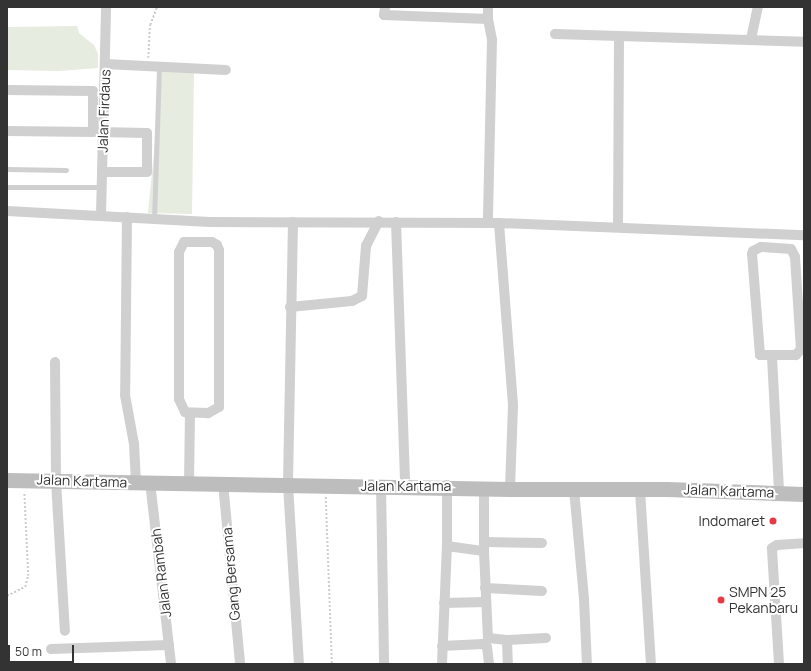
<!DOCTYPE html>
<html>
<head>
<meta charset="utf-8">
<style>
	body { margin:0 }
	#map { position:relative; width:811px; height:671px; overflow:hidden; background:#fff; font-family:Manrope,sans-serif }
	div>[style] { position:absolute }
	.green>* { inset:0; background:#e6ecdf }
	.path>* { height:1.5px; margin-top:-0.75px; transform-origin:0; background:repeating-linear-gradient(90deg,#cdcdcd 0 2px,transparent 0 4px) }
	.lane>* { height:5px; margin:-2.5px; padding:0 2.5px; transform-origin:2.5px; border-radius:2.5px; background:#d0d0d0 }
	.street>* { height:10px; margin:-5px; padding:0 5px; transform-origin:5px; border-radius:5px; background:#d0d0d0 }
	.secondary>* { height:15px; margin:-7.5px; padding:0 7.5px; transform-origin:7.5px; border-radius:7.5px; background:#bdbdbd }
	.dots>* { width:11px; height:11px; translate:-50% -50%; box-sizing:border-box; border:2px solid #fff; border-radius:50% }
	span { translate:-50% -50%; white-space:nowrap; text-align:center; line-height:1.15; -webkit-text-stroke:4px #fff; paint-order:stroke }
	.street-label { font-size:14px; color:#333 }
	.poi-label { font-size:14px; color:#333 }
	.right { translate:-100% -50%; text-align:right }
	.left { translate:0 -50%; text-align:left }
	.frame { position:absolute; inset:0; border:8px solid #333; pointer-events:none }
	.scale { position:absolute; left:8px; top:645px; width:66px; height:18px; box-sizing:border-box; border:2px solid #333; border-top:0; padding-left:5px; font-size:12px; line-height:14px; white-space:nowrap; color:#333; -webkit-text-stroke:3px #fff; paint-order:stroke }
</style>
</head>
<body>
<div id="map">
	<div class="green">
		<div style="clip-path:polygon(77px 26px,79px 33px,94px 45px,98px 54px,98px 68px,59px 71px,7px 70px,7px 27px)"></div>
		<div style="clip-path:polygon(162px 72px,194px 72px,192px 214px,148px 213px)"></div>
	</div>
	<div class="path">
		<div style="left:148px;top:58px;width:33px;rotate:-87deg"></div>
		<div style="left:150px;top:25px;width:19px;rotate:-69deg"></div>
		<div style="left:326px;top:497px;width:167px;rotate:87.9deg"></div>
		<div style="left:7px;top:596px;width:20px;rotate:-27deg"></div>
		<div style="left:25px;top:587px;width:11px;rotate:-75deg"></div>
		<div style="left:28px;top:576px;width:84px;rotate:-92.7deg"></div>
	</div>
	<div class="lane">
		<div style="left:7px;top:169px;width:59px;rotate:1deg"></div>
		<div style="left:7px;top:187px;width:94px"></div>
		<div style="left:154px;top:219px;width:151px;rotate:-88.1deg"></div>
	</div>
	<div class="street">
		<div style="left:385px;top:7px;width:8px;rotate:97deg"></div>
		<div style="left:384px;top:15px;width:104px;rotate:2.2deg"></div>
		<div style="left:488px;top:19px;width:12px;rotate:-90deg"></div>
		<div style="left:488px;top:19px;width:21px;rotate:79deg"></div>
		<div style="left:492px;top:40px;width:183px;rotate:91.3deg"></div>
		<div style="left:555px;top:34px;width:249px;rotate:1.8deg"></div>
		<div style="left:751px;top:39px;width:33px;rotate:-78deg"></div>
		<div style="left:105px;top:64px;width:121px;rotate:2.8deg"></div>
		<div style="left:7px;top:90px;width:86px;rotate:0.7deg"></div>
		<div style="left:93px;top:91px;width:41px;rotate:90deg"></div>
		<div style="left:93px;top:132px;width:86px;rotate:-179.3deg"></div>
		<div style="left:97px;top:132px;width:50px;rotate:1.1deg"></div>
		<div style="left:147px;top:133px;width:39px;rotate:90deg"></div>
		<div style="left:147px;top:172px;width:45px;rotate:180deg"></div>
		<div style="left:7px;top:211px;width:203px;rotate:3.1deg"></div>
		<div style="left:210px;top:222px;width:289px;rotate:0.2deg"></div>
		<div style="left:499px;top:223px;width:305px;rotate:2.3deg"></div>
		<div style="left:101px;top:215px;width:208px;rotate:-88.6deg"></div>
		<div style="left:127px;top:217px;width:178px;rotate:90.6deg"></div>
		<div style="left:125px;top:395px;width:50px;rotate:79.6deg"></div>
		<div style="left:134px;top:444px;width:39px;rotate:87deg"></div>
		<div style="left:293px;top:222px;width:263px;rotate:91.1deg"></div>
		<div style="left:288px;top:485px;width:179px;rotate:86.5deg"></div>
		<div style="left:396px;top:222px;width:264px;rotate:88deg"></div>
		<div style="left:499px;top:223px;width:184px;rotate:85.6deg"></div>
		<div style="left:513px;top:406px;width:83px;rotate:92.1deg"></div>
		<div style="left:618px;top:227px;width:191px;rotate:-89.7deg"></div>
		<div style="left:184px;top:242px;width:28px"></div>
		<div style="left:212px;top:242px;width:6px;rotate:31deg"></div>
		<div style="left:217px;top:245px;width:5px;rotate:68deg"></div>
		<div style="left:219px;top:250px;width:157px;rotate:90deg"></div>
		<div style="left:219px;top:407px;width:13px;rotate:151deg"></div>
		<div style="left:208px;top:413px;width:23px;rotate:-178deg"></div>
		<div style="left:185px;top:412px;width:14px;rotate:-115deg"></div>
		<div style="left:179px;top:399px;width:147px;rotate:-90deg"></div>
		<div style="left:179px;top:252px;width:11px;rotate:-63deg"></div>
		<div style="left:761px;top:247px;width:30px;rotate:4deg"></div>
		<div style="left:791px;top:249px;width:9px;rotate:63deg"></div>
		<div style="left:795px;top:257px;width:92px;rotate:86.3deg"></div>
		<div style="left:801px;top:349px;width:8px;rotate:130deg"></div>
		<div style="left:796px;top:355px;width:36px;rotate:180deg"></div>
		<div style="left:760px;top:355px;width:101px;rotate:-94.5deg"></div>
		<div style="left:752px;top:254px;width:3px;rotate:-72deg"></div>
		<div style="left:753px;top:251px;width:9px;rotate:-27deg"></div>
		<div style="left:290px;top:307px;width:62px;rotate:-5.5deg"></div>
		<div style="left:352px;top:301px;width:11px;rotate:-27deg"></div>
		<div style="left:362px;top:296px;width:50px;rotate:-85.4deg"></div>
		<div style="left:366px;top:246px;width:28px;rotate:-63deg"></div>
		<div style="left:772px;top:357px;width:135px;rotate:87deg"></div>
		<div style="left:55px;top:362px;width:119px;rotate:89.5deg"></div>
		<div style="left:56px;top:481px;width:150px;rotate:86.6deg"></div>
		<div style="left:150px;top:482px;width:183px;rotate:83.4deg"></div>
		<div style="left:223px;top:483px;width:182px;rotate:84.6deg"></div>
		<div style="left:189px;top:484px;width:71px;rotate:-89.2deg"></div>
		<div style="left:381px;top:486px;width:178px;rotate:89deg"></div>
		<div style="left:484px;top:487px;width:64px;rotate:90deg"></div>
		<div style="left:484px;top:551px;width:87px;rotate:87.4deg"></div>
		<div style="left:488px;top:638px;width:19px;rotate:6deg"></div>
		<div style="left:507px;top:640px;width:39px;rotate:-3deg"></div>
		<div style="left:574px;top:489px;width:110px;rotate:84.8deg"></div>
		<div style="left:584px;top:599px;width:65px;rotate:87.4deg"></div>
		<div style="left:640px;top:490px;width:174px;rotate:86.4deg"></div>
		<div style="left:484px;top:542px;width:58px;rotate:1deg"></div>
		<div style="left:447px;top:546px;width:61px;rotate:-90deg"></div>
		<div style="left:485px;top:588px;width:57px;rotate:3deg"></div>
		<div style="left:444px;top:603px;width:42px;rotate:-1.4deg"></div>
		<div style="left:507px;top:640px;width:24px;rotate:88deg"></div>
		<div style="left:442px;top:646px;width:41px;rotate:-2.8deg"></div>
		<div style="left:483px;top:644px;width:5px;rotate:37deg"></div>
		<div style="left:487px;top:647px;width:17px;rotate:83deg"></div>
		<div style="left:51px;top:649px;width:118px;rotate:-1.9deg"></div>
		<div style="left:442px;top:664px;width:118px;rotate:-87.6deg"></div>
		<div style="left:447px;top:546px;width:37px;rotate:8deg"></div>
		<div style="left:779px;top:664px;width:116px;rotate:-93.5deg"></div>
		<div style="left:772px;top:548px;width:6px;rotate:-31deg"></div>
		<div style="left:777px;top:545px;width:27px;rotate:-4deg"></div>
	</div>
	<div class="secondary">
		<div style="left:7px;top:480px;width:503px;rotate:1.03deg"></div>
		<div style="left:510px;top:489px;width:157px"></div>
		<div style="left:667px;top:489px;width:137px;rotate:2.1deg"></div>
	</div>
	<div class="dots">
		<div style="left:773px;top:521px;background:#e63946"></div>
		<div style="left:721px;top:600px;background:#e63946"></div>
	</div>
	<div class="street-label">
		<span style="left:104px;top:111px;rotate:-88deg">Jalan Firdaus</span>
		<span style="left:82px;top:481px;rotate:2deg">Jalan Kartama</span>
		<span style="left:406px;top:486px">Jalan Kartama</span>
		<span style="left:729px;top:491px;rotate:2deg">Jalan Kartama</span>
		<span style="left:161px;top:573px;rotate:-97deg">Jalan Rambah</span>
		<span style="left:231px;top:574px;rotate:-95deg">Gang Bersama</span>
	</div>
	<div class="poi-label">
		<span class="right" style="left:765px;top:521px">Indomaret</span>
		<span class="left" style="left:729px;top:600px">SMPN 25<br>Pekanbaru</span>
	</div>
	<div class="frame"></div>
	<div class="scale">50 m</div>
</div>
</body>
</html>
